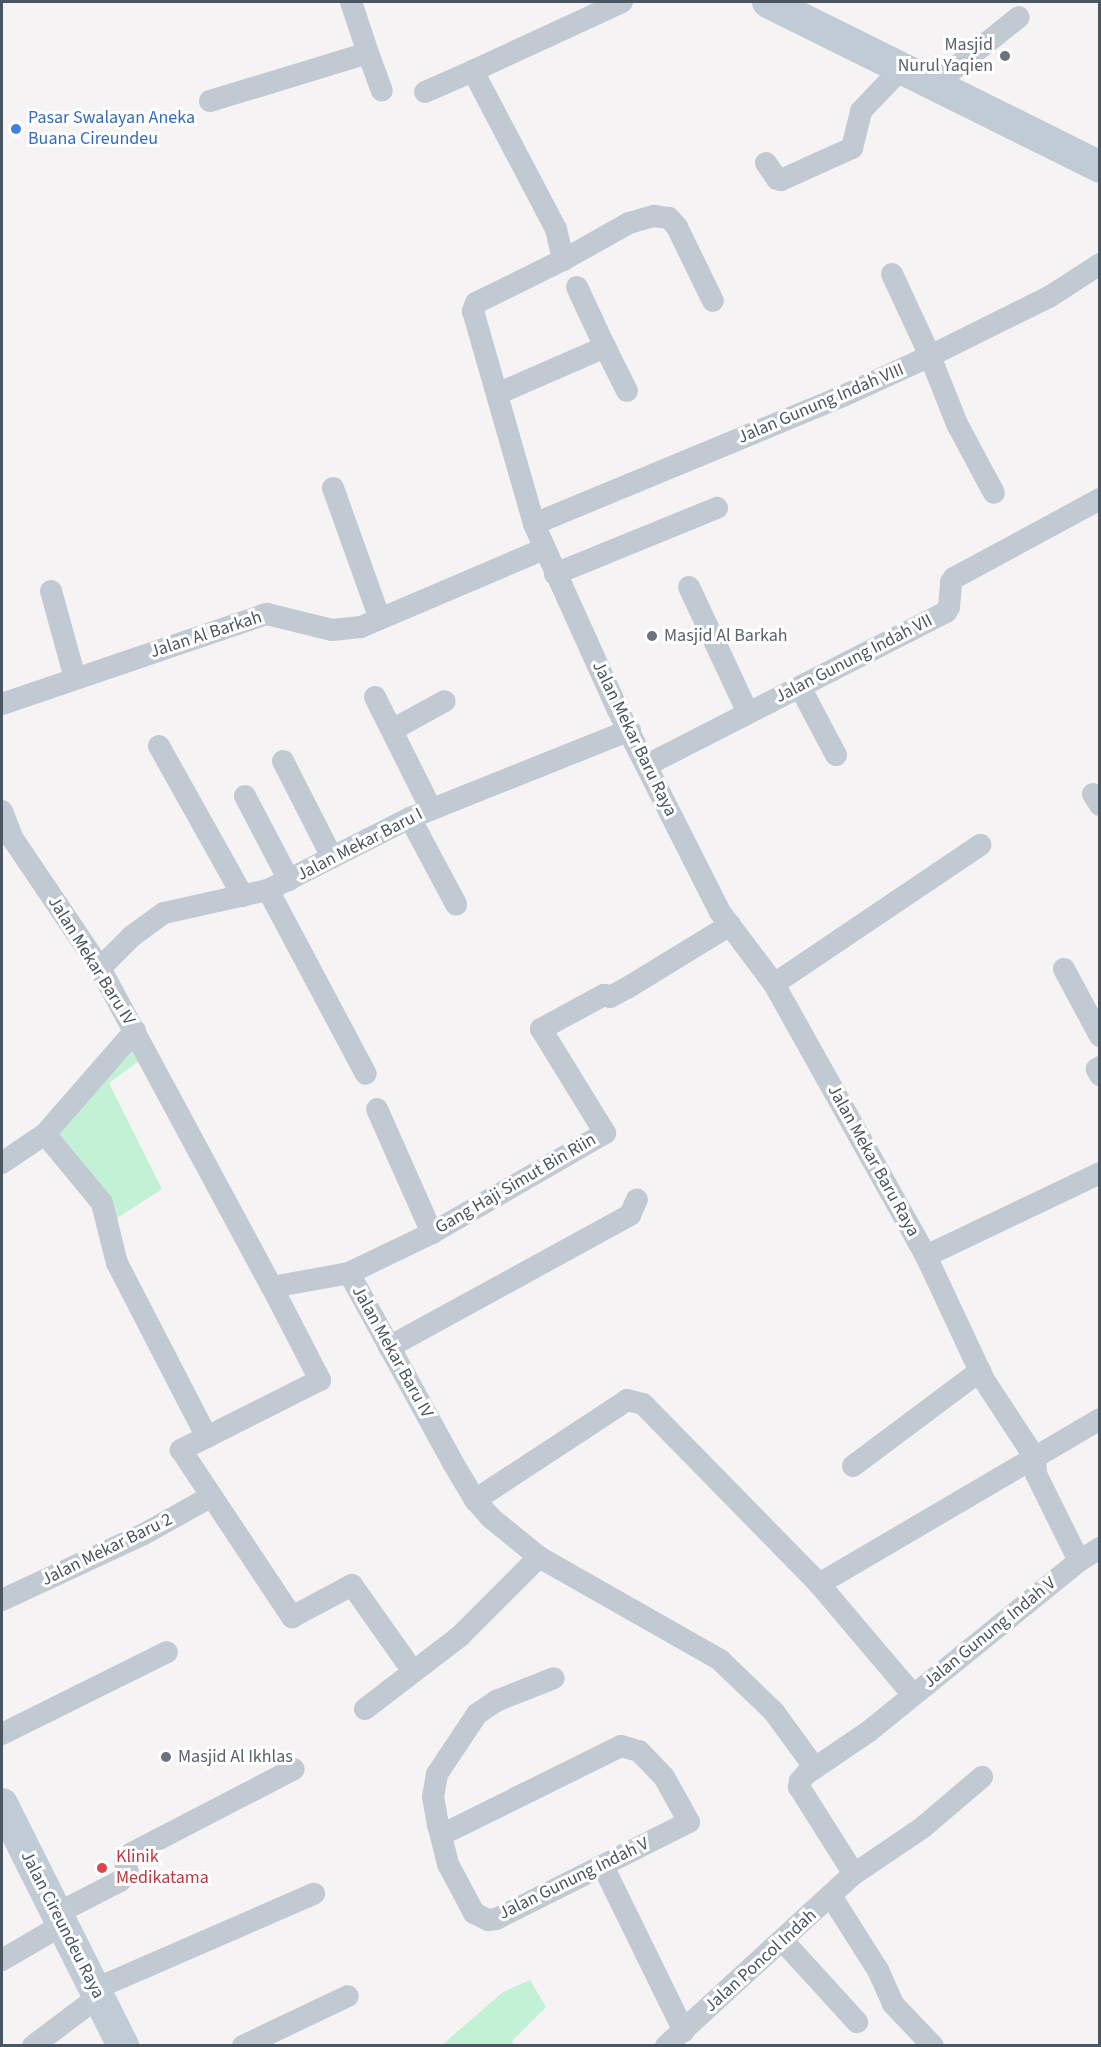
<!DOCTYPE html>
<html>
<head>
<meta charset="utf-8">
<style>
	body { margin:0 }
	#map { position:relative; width:1101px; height:2047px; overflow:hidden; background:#f5f3f3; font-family:"Source Sans 3",sans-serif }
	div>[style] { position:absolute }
	.green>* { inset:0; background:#c3f1d5 }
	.street>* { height:22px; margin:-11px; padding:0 11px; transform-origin:11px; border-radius:11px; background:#c1cad2 }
	.secondary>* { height:32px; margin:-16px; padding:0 16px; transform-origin:16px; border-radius:16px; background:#c1cbd6 }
	.dots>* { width:16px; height:16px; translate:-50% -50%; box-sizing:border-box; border:3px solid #fff; border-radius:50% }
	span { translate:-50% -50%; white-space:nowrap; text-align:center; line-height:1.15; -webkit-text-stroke:6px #fff; paint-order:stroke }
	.worship-label { font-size:18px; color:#5b616d }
	.right { translate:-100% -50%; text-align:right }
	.left { translate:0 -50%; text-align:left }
	.shop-label { font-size:18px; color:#366cbe }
	.street-label { font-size:18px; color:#4a5661 }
	.health-label { font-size:18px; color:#be3a42 }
	.frame { position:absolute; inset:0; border:3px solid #4a5661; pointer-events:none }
</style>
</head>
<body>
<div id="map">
	<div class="green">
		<div style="clip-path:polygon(131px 1049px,139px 1061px,109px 1083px,162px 1189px,108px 1224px,49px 1141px)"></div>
		<div style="clip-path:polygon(530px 1980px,546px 2007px,512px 2041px,514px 2045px,442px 2045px,503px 1992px)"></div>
	</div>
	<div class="street">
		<div style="left:622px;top:2px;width:164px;rotate:155.2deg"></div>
		<div style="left:473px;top:71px;width:178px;rotate:62.3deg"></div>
		<div style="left:556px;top:229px;width:32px;rotate:77deg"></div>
		<div style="left:563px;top:260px;width:97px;rotate:153.7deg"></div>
		<div style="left:476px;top:303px;width:9px;rotate:111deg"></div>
		<div style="left:473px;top:311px;width:222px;rotate:74deg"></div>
		<div style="left:534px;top:524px;width:204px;rotate:65.7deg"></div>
		<div style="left:618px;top:710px;width:226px;rotate:63.2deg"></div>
		<div style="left:720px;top:912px;width:90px;rotate:53.1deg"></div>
		<div style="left:774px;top:984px;width:312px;rotate:60.8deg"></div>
		<div style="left:926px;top:1256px;width:137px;rotate:64.9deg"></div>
		<div style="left:984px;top:1380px;width:93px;rotate:56.8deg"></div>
		<div style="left:1035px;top:1458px;width:16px;rotate:86deg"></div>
		<div style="left:1036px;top:1474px;width:97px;rotate:63.7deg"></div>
		<div style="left:368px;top:53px;width:40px;rotate:69.8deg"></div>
		<div style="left:935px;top:84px;width:107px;rotate:-38.6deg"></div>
		<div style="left:425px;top:92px;width:52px;rotate:-23.6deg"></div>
		<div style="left:210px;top:101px;width:165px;rotate:-16.9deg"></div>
		<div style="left:368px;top:53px;width:54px;rotate:-108.4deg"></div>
		<div style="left:766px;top:163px;width:19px;rotate:55deg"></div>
		<div style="left:777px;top:179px;width:4px;rotate:14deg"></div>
		<div style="left:781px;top:180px;width:78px;rotate:-24.3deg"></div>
		<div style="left:852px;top:148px;width:38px;rotate:-76deg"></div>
		<div style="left:861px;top:111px;width:59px;rotate:-46.4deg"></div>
		<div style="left:563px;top:260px;width:76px;rotate:-29.3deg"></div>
		<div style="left:629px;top:223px;width:26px;rotate:-16deg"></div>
		<div style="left:654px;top:216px;width:15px;rotate:8deg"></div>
		<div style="left:669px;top:218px;width:12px;rotate:48deg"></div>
		<div style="left:677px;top:227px;width:82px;rotate:64.1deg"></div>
		<div style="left:892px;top:274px;width:90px;rotate:65.1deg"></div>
		<div style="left:930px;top:356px;width:73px;rotate:68.3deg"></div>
		<div style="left:957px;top:424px;width:78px;rotate:61.8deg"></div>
		<div style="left:577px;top:287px;width:66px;rotate:65deg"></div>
		<div style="left:497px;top:394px;width:118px;rotate:-23.5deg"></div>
		<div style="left:605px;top:347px;width:49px;rotate:63.4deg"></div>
		<div style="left:333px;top:488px;width:139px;rotate:70.3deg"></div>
		<div style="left:534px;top:524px;width:334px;rotate:-22.5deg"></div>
		<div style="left:843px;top:396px;width:96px;rotate:-24.7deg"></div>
		<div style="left:930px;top:356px;width:133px;rotate:-26.4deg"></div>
		<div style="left:1049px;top:297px;width:61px;rotate:-32.9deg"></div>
		<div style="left:555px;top:574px;width:175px;rotate:-22.2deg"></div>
		<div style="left:689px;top:587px;width:139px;rotate:64.9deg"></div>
		<div style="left:51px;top:591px;width:90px;rotate:74.6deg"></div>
		<div style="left:800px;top:687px;width:77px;rotate:62.1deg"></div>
		<div style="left:375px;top:697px;width:125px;rotate:63.4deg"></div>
		<div style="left:2px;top:704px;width:280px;rotate:-18.8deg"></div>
		<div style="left:267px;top:614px;width:67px;rotate:13.8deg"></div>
		<div style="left:332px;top:630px;width:29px;rotate:-6deg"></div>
		<div style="left:361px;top:627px;width:199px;rotate:-23.1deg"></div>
		<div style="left:392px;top:730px;width:60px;rotate:-28.7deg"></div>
		<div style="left:159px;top:746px;width:172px;rotate:60.8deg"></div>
		<div style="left:283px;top:761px;width:108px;rotate:63deg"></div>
		<div style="left:647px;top:765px;width:336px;rotate:-27.1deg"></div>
		<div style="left:946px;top:612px;width:6px;rotate:-59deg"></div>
		<div style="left:949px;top:607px;width:25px;rotate:-85deg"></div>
		<div style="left:951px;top:582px;width:5px;rotate:-53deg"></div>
		<div style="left:954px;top:578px;width:166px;rotate:-28.4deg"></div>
		<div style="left:1093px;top:794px;width:13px;rotate:58deg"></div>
		<div style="left:245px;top:796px;width:95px;rotate:62.4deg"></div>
		<div style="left:2px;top:811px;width:30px;rotate:69deg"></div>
		<div style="left:13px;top:839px;width:156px;rotate:56deg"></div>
		<div style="left:100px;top:968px;width:362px;rotate:61.7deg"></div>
		<div style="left:272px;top:1287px;width:78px;rotate:-10.3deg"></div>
		<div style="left:349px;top:1273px;width:217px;rotate:61.3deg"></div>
		<div style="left:453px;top:1463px;width:43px;rotate:59.3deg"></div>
		<div style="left:475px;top:1500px;width:24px;rotate:48deg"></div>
		<div style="left:491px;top:1518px;width:62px;rotate:39.1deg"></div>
		<div style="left:539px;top:1557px;width:208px;rotate:29.6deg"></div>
		<div style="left:720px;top:1660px;width:75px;rotate:43.9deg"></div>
		<div style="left:774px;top:1712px;width:69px;rotate:53.8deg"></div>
		<div style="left:410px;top:818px;width:98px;rotate:61.9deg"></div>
		<div style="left:268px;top:890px;width:208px;rotate:62deg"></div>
		<div style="left:100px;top:968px;width:45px;rotate:-45deg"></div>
		<div style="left:132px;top:936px;width:39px;rotate:-36deg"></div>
		<div style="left:164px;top:913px;width:107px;rotate:-12.5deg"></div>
		<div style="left:268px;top:890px;width:159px;rotate:-26.9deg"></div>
		<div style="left:410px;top:818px;width:237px;rotate:-21.8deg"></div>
		<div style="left:1064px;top:969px;width:76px;rotate:61.8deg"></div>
		<div style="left:774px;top:984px;width:249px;rotate:-34deg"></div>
		<div style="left:1100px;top:1067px;width:4px;rotate:146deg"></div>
		<div style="left:1097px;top:1069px;width:7px;rotate:63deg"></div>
		<div style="left:377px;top:1109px;width:136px;rotate:66.1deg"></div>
		<div style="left:45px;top:1134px;width:89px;rotate:50.4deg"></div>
		<div style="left:102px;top:1203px;width:62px;rotate:76deg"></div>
		<div style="left:117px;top:1263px;width:196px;rotate:62.7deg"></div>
		<div style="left:2px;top:1163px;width:52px;rotate:-34deg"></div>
		<div style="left:45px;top:1134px;width:137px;rotate:-48.9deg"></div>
		<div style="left:926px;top:1256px;width:193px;rotate:-25.5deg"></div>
		<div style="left:349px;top:1273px;width:92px;rotate:-25.7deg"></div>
		<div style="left:432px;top:1233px;width:200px;rotate:-30deg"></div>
		<div style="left:605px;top:1133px;width:122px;rotate:-121.6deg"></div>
		<div style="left:541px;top:1029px;width:72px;rotate:-28.4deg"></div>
		<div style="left:604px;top:995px;width:6px;rotate:18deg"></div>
		<div style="left:610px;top:997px;width:19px;rotate:-28deg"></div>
		<div style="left:627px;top:988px;width:121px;rotate:-31.5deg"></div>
		<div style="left:272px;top:1287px;width:105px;rotate:62.7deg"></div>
		<div style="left:320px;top:1380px;width:156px;rotate:153.3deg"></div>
		<div style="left:181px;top:1450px;width:201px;rotate:56.4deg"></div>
		<div style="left:292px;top:1617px;width:68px;rotate:-28.1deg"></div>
		<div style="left:352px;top:1585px;width:92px;rotate:54.8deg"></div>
		<div style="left:389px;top:1347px;width:275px;rotate:-28.7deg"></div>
		<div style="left:630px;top:1215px;width:17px;rotate:-66deg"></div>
		<div style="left:853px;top:1466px;width:159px;rotate:-36.8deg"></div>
		<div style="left:475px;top:1500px;width:182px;rotate:-33.3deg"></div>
		<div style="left:627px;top:1400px;width:16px;rotate:14deg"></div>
		<div style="left:643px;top:1404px;width:252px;rotate:45.6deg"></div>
		<div style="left:819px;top:1584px;width:145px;rotate:49.7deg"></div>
		<div style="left:819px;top:1584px;width:326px;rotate:-30.4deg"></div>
		<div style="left:2px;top:1600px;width:157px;rotate:-24.9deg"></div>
		<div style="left:144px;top:1534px;width:76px;rotate:-29.3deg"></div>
		<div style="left:365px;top:1709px;width:120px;rotate:-37.5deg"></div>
		<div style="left:460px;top:1636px;width:112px;rotate:-45deg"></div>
		<div style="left:2px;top:1734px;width:184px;rotate:-26.4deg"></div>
		<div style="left:441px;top:1835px;width:201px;rotate:-26.3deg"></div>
		<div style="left:621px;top:1746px;width:19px;rotate:16deg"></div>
		<div style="left:639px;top:1751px;width:36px;rotate:46deg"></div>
		<div style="left:664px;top:1777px;width:51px;rotate:60.9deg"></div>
		<div style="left:689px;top:1822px;width:216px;rotate:153.3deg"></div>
		<div style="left:496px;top:1919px;width:8px;rotate:173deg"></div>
		<div style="left:488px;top:1920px;width:16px;rotate:-153deg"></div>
		<div style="left:474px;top:1913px;width:55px;rotate:-118deg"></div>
		<div style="left:448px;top:1864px;width:30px;rotate:-104deg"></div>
		<div style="left:441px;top:1835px;width:10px;rotate:-107deg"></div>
		<div style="left:438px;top:1825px;width:28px;rotate:-100deg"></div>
		<div style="left:433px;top:1797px;width:23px;rotate:-80deg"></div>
		<div style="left:437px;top:1774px;width:72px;rotate:-56.3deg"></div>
		<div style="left:477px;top:1714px;width:23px;rotate:-34deg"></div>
		<div style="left:496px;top:1701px;width:62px;rotate:-21.6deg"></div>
		<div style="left:603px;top:1866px;width:184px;rotate:63.9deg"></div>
		<div style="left:854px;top:1874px;width:103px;rotate:-122.3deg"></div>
		<div style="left:799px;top:1787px;width:6px;rotate:-81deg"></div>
		<div style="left:800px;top:1781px;width:9px;rotate:-49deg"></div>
		<div style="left:806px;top:1774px;width:75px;rotate:-34.1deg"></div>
		<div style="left:868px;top:1732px;width:272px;rotate:-39deg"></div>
		<div style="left:1079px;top:1561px;width:25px;rotate:-32deg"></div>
		<div style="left:831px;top:1896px;width:88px;rotate:57.6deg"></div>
		<div style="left:878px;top:1970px;width:37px;rotate:66deg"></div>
		<div style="left:893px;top:2004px;width:58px;rotate:46.4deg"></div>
		<div style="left:56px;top:1914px;width:72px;rotate:-27.3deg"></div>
		<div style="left:120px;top:1881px;width:11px;rotate:-45deg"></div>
		<div style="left:128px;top:1873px;width:11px;rotate:-105deg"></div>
		<div style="left:125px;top:1862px;width:11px;rotate:-52deg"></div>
		<div style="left:132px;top:1853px;width:182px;rotate:-27.4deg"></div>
		<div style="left:783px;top:1941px;width:110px;rotate:47.6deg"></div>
		<div style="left:2px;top:1960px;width:69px;rotate:-30.3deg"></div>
		<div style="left:95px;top:1989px;width:239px;rotate:-23.5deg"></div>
		<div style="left:33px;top:2046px;width:83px;rotate:-37.1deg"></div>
		<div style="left:243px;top:2046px;width:116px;rotate:-25.5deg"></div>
		<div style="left:666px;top:2046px;width:255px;rotate:-42.5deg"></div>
		<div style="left:854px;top:1874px;width:82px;rotate:-34.1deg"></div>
		<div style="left:922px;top:1828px;width:79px;rotate:-40.4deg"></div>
	</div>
	<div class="secondary">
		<div style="left:768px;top:2px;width:371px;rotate:26.4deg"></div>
		<div style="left:2px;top:1804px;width:271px;rotate:63.4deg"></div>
	</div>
	<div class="dots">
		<div style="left:1005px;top:56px;background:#6b7280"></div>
		<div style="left:16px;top:129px;background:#3f7fe0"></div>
		<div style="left:652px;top:636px;background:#6b7280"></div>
		<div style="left:166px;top:1757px;background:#6b7280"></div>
		<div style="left:102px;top:1868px;background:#e0444e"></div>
	</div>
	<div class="worship-label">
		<span class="right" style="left:993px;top:56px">Masjid<br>Nurul Yaqien</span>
		<span class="left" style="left:664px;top:636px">Masjid Al Barkah</span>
		<span class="left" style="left:178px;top:1757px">Masjid Al Ikhlas</span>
	</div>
	<div class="shop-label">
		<span class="left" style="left:28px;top:129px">Pasar Swalayan Aneka<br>Buana Cireundeu</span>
	</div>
	<div class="street-label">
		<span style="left:821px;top:404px;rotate:-23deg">Jalan Gunung Indah VIII</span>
		<span style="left:206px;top:635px;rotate:-18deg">Jalan Al Barkah</span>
		<span style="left:854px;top:659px;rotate:-27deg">Jalan Gunung Indah VII</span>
		<span style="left:634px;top:739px;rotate:64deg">Jalan Mekar Baru Raya</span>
		<span style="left:360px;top:845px;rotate:-27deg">Jalan Mekar Baru I</span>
		<span style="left:91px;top:961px;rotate:58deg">Jalan Mekar Baru IV</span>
		<span style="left:873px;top:1161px;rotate:61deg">Jalan Mekar Baru Raya</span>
		<span style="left:516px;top:1184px;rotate:-30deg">Gang Haji Simut Bin Riin</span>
		<span style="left:392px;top:1352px;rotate:61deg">Jalan Mekar Baru IV</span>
		<span style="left:107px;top:1550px;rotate:-26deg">Jalan Mekar Baru 2</span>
		<span style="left:990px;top:1633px;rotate:-39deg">Jalan Gunung Indah V</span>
		<span style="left:574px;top:1879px;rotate:-26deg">Jalan Gunung Indah V</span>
		<span style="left:62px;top:1925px;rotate:63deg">Jalan Cireundeu Raya</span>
		<span style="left:761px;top:1961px;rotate:-42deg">Jalan Poncol Indah</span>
	</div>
	<div class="health-label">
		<span class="left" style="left:116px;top:1868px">Klinik<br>Medikatama</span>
	</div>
	<div class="frame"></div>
</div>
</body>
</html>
